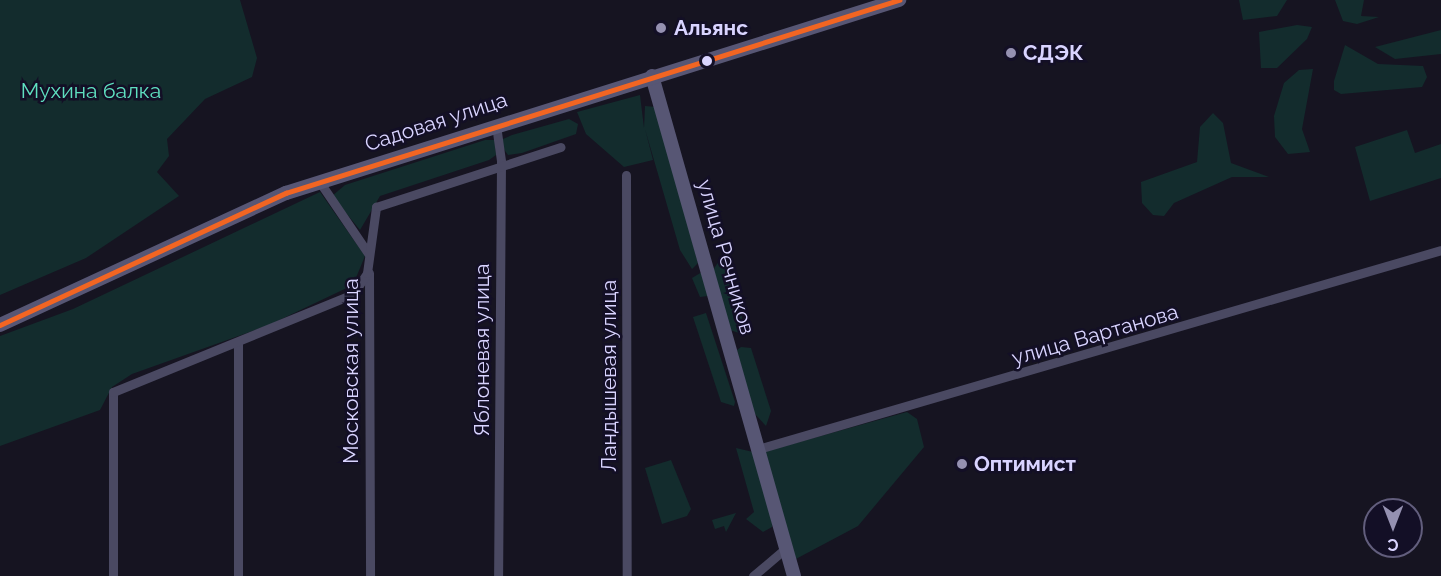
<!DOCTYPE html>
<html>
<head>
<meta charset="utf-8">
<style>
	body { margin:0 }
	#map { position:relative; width:1441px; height:576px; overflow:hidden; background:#161421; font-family:Raleway,sans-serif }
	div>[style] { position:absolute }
	.green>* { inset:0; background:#132c2d }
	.street>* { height:9px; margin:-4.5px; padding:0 4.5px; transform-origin:4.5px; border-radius:4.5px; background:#4a4962 }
	.secondary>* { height:14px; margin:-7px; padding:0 7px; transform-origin:7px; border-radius:7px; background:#575674 }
	.bus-1>* { height:4.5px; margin:-2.25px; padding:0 2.25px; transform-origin:2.25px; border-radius:2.25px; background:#f26522 }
	.dots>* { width:16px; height:16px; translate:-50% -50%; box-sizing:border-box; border:3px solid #130f26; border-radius:50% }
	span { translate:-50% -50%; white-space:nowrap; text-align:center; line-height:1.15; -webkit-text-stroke:5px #130f26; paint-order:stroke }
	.poi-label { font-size:21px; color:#d9d4ff; font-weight:700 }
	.left { translate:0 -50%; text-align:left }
	.park-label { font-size:21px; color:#5fe0c0 }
	.street-label { font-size:21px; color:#d9d4ff }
	.north { position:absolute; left:1363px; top:498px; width:60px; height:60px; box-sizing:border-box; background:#130f26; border:2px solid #625e7d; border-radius:50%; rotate:180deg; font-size:16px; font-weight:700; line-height:24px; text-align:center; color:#d9d4ff }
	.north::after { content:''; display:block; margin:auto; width:21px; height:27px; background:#9591b1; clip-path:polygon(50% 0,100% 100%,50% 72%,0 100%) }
</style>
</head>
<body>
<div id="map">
	<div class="green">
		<div style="clip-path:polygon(0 0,240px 0,257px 58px,252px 77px,205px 99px,167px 139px,169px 156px,157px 172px,179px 196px,86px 258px,0 295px)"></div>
		<div style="clip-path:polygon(1239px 0,1287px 0,1277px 16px,1243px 20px)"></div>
		<div style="clip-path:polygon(1335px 0,1364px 0,1361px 16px,1379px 17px,1357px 24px,1343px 21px)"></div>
		<div style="clip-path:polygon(1297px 25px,1312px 27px,1307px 39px,1277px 68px,1261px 68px,1259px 32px)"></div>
		<div style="clip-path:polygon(1441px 30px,1441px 54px,1395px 59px,1375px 47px)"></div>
		<div style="clip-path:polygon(1345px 45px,1378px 64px,1423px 66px,1427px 77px,1422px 87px,1341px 94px,1334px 90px,1334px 81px)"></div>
		<div style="clip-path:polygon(1313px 69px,1302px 129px,1310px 152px,1288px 154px,1275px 137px,1274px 116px,1284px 83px,1299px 70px)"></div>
		<div style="clip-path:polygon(640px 95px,644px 128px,645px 106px,656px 107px,698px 263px,692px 269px,680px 250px,645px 129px,653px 160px,624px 167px,586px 134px,577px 112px)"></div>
		<div style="clip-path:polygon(1213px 113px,1223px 123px,1231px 163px,1269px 177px,1232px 177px,1174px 203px,1164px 216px,1153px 215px,1142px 203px,1141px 182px,1197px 162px,1200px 127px)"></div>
		<div style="clip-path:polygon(569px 119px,578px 124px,576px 134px,522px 153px,508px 155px,503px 148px,503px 139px,512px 135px)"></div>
		<div style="clip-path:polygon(1407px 130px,1415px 153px,1441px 144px,1441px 178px,1370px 201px,1355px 147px)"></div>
		<div style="clip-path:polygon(485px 140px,495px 140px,496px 155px,489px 160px,380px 196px,360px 230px,332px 196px,345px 185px)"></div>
		<div style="clip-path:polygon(320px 192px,365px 256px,353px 285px,269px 325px,132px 374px,112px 387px,100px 410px,0 446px,0 336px,73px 309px)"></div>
		<div style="clip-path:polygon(719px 261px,730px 276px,742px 317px,739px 333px,730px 330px,713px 270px)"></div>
		<div style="clip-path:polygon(702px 272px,708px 296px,700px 297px,692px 278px)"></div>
		<div style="clip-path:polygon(706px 313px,735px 402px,734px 406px,721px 402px,693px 317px)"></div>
		<div style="clip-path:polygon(741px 347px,751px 348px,771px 411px,766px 426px,753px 412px,737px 350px)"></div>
		<div style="clip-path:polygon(907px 412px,917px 419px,924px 447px,858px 526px,792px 561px,763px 452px)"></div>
		<div style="clip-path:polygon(736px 448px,753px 452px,772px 519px,772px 527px,763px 532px,746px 519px,754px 512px)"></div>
		<div style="clip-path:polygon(671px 460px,691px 509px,687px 516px,662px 524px,645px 468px)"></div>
		<div style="clip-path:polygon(736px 513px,726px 532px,724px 526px,715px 529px,712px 520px)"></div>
	</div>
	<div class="street">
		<div style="left:496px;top:125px;width:37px;rotate:82deg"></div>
		<div style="left:501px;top:162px;width:414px;rotate:90.4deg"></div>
		<div style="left:626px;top:175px;width:401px;rotate:89.9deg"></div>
		<div style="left:319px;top:181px;width:87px;rotate:55.8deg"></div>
		<div style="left:369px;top:273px;width:303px;rotate:89.8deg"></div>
		<div style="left:238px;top:343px;width:233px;rotate:90deg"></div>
		<div style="left:758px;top:449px;width:711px;rotate:-16.24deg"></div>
		<div style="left:113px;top:576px;width:184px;rotate:-90deg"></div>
		<div style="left:113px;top:392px;width:259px;rotate:-22.2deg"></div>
		<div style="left:353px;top:294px;width:25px;rotate:-56deg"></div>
		<div style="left:367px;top:273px;width:67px;rotate:-82.2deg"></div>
		<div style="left:376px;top:207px;width:194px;rotate:-18deg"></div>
		<div style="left:753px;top:576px;width:43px;rotate:-40.3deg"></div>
	</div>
	<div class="secondary">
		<div style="left:652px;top:76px;width:520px;rotate:74.15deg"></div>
		<div style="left:0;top:325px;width:315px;rotate:-24.8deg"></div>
		<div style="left:286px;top:193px;width:643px;rotate:-17.48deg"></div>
	</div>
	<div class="bus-1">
		<div style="left:0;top:325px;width:315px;rotate:-24.8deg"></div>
		<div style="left:286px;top:193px;width:643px;rotate:-17.48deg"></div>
	</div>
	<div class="dots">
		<div style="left:661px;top:28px;background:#9591b1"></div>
		<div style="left:1011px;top:53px;background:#9591b1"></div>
		<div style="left:707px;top:61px;background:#d9d4ff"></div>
		<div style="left:962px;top:464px;background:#9591b1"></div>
	</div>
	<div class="poi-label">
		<span class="left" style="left:674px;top:28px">Альянс</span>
		<span class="left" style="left:1023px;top:53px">СДЭК</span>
		<span class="left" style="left:974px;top:464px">Оптимист</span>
	</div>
	<div class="park-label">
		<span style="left:91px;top:91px">Мухина балка</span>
	</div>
	<div class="street-label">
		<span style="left:436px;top:122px;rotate:-18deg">Садовая улица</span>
		<span style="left:726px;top:257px;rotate:74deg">улица Речников</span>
		<span style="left:1095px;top:335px;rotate:-16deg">улица Вартанова</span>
		<span style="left:482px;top:350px;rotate:-90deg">Яблоневая улица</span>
		<span style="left:351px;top:371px;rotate:-90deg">Московская улица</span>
		<span style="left:609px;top:376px;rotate:-90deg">Ландышевая улица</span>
	</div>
	<div class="north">С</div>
</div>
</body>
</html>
